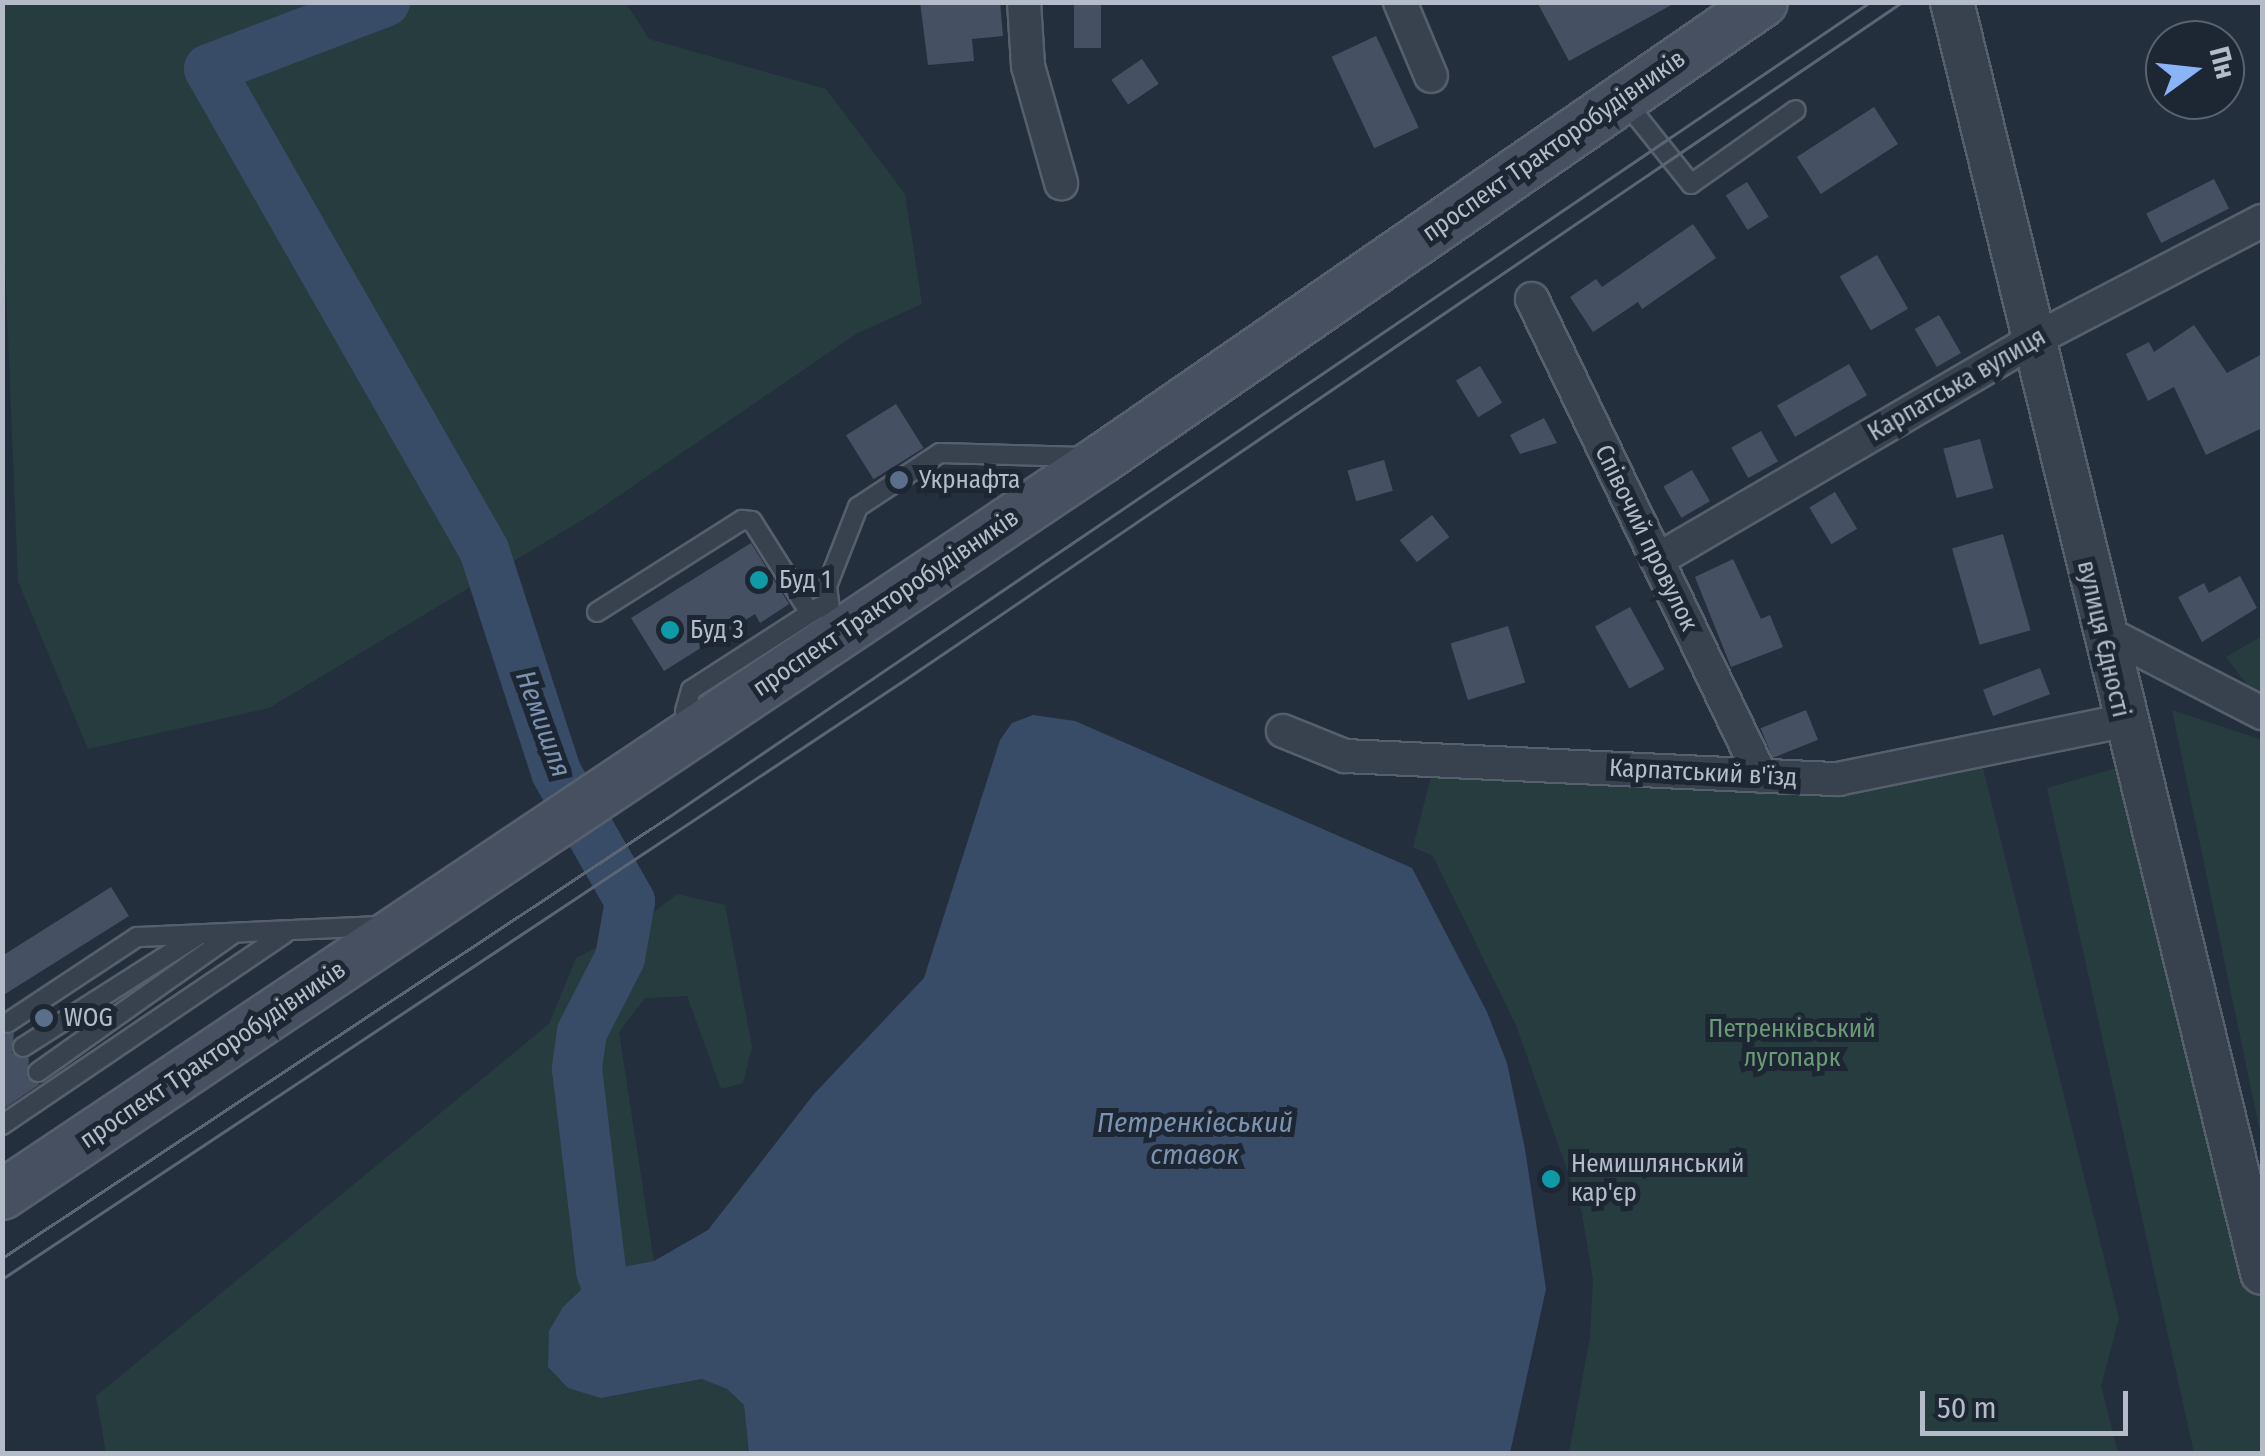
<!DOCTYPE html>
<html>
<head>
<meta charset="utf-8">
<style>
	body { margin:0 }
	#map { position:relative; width:2265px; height:1456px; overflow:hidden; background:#242f3e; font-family:"Fira Sans Condensed",sans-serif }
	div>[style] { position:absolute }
	.green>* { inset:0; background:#263c3f }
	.water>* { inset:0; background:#394c67 }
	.river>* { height:50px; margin:-25px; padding:0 25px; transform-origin:25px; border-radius:25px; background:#394c67 }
	.building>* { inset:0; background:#455162; transform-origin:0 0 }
	.roads { filter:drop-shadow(2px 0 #565f6c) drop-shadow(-2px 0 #565f6c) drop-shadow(0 2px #565f6c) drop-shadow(0 -2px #565f6c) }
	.service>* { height:18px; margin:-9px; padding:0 9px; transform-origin:9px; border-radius:9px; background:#38414e }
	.minor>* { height:32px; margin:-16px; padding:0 16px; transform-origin:16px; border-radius:16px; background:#38414e }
	.tertiary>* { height:42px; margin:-21px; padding:0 21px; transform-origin:21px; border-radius:21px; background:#38414e }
	.secondary>* { height:48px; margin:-24px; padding:0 24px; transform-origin:24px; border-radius:24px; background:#465061 }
	.tram>* { height:2.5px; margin:-1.25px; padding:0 1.25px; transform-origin:1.25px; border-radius:1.25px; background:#5a6575 }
	.dots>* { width:28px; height:28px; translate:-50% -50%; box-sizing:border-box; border:5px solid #1d2633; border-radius:50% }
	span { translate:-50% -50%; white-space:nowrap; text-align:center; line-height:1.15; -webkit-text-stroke:10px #1d2633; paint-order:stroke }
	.street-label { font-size:25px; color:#b4bcc9 }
	.poi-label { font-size:25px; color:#b4bcc9 }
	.left { translate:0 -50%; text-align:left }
	.park-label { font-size:25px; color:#6b9a76 }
	.water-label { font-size:28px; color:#7c92b1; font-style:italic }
	.frame { position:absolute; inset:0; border:5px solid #b4bcc9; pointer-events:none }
	.north { position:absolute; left:2145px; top:20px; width:100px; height:100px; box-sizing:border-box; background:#1d2633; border:2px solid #59626f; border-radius:50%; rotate:75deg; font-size:28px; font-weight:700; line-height:40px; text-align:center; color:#b4bcc9 }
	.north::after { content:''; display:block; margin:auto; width:35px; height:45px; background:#8ab4f8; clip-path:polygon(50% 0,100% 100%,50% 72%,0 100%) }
	.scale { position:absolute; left:1920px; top:1391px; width:208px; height:45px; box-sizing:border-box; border:5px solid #b4bcc9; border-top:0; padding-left:12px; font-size:30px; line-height:35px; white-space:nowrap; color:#b4bcc9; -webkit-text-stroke:8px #1d2633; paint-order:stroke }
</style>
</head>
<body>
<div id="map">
	<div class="green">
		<div style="clip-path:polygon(2px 3px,626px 3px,649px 39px,826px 89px,905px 194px,922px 304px,856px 334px,592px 514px,269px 708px,88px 749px,18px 581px,3px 214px)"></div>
		<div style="clip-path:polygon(2262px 636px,2262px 704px,2226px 657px)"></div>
		<div style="clip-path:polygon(2172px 710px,2262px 740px,2262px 1142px,2260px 1132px)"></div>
		<div style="clip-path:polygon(1981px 760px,2119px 1318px,2101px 1386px,2118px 1453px,1569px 1453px,1590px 1337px,1593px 1279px,1581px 1209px,1516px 1025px,1433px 856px,1413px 847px,1432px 773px)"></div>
		<div style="clip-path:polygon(2134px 763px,2262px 1265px,2262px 1453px,2194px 1453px,2047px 788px)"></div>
		<div style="clip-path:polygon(677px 894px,725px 905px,752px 1047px,743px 1083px,721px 1089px,687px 996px,645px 998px,619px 1032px,654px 1261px,601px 1271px,601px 1398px,702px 1379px,727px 1389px,744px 1405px,749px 1453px,106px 1453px,96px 1396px,549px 1024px,576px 958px,626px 933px)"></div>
	</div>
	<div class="water">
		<div style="clip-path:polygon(1033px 715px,1075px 721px,1412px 868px,1487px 1012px,1507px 1063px,1525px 1149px,1546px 1289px,1510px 1453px,749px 1453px,744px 1405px,727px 1389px,702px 1379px,601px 1398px,568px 1388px,548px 1367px,549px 1331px,563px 1307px,601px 1271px,654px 1261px,708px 1230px,814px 1094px,924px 978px,1000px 740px,1012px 723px)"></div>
	</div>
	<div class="river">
		<div style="left:385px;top:2px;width:188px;rotate:159.2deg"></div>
		<div style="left:209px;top:69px;width:554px;rotate:60.24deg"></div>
		<div style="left:484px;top:550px;width:233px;rotate:72deg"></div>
		<div style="left:556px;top:772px;width:149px;rotate:60.2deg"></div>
		<div style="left:630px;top:901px;width:58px;rotate:100deg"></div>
		<div style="left:620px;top:958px;width:83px;rotate:117.2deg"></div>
		<div style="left:582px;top:1032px;width:37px;rotate:98deg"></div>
		<div style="left:577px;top:1069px;width:203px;rotate:83.2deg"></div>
		<div style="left:601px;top:1271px;width:33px;rotate:70deg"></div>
		<div style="left:612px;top:1302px;width:33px;rotate:38deg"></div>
	</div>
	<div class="building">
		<div style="clip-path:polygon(920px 2px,1000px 2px,1003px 36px,972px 39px,974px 61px,928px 65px)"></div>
		<div style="left:1074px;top:2px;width:27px;height:46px"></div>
		<div style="clip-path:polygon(1537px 2px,1677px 2px,1569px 61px)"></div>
		<div style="left:1376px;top:36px;width:101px;height:49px;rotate:65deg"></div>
		<div style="left:1142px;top:59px;width:30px;height:37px;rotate:56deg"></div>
		<div style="left:1874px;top:107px;width:44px;height:92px;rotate:57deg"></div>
		<div style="left:2214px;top:179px;width:33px;height:76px;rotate:63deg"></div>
		<div style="left:1747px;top:182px;width:41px;height:25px;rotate:58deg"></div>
		<div style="clip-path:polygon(1693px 224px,1716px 258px,1642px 309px,1638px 302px,1593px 332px,1570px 297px,1596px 279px,1602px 287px)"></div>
		<div style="left:1877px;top:255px;width:62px;height:43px;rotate:60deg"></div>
		<div style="left:1939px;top:315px;width:44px;height:28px;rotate:60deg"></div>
		<div style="clip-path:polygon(2194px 325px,2227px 373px,2262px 354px,2262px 428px,2206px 455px,2174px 387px,2148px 401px,2126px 354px,2149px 342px,2154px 352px)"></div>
		<div style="left:1849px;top:364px;width:36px;height:83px;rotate:60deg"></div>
		<div style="left:1480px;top:366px;width:43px;height:28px;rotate:59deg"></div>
		<div style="left:896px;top:404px;width:52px;height:59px;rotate:58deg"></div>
		<div style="clip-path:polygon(1544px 418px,1557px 443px,1520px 454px,1510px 435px)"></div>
		<div style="left:1761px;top:431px;width:35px;height:34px;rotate:61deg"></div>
		<div style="left:1980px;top:439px;width:51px;height:38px;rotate:75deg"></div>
		<div style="left:1384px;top:460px;width:32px;height:38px;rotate:74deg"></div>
		<div style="left:1692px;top:470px;width:36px;height:33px;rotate:60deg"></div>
		<div style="left:1835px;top:492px;width:43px;height:30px;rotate:59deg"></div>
		<div style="left:1432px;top:515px;width:28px;height:41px;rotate:52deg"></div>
		<div style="left:2003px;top:534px;width:100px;height:53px;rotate:74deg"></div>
		<div style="clip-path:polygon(751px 543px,789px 604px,760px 623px,755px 614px,664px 671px,631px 618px)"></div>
		<div style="clip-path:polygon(1733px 559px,1761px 619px,1770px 615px,1783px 647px,1731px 667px,1695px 577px)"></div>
		<div style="clip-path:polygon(2240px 576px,2257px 608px,2202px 642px,2178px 597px,2204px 583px,2209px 593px)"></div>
		<div style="left:1630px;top:607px;width:71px;height:40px;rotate:61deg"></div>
		<div style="left:1508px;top:626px;width:59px;height:60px;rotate:73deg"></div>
		<div style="left:2040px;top:668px;width:28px;height:61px;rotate:69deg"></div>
		<div style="left:1806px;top:710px;width:32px;height:49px;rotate:68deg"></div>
		<div style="clip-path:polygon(111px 887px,129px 916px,2px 996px,2px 956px)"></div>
		<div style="clip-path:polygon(14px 1033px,12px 1053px,29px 1058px,27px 1078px,40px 1084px,2px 1110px,2px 1035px)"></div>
	</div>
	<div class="roads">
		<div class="service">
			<div style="left:1623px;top:99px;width:109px;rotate:51.3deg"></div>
			<div style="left:1691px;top:184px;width:128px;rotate:-35.2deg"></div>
			<div style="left:597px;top:612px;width:172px;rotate:-32.4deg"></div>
			<div style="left:742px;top:520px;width:10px;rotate:6deg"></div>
			<div style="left:752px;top:521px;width:109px;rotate:57.8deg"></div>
			<div style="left:833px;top:634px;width:48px;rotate:-97.1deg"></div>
			<div style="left:827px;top:586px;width:85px;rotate:-68.6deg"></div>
			<div style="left:858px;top:507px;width:98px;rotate:-33.4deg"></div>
			<div style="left:940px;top:453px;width:143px;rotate:1.6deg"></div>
			<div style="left:693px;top:732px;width:22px;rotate:-111deg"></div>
			<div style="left:685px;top:711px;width:22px;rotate:-74deg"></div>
			<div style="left:691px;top:690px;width:153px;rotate:-32.8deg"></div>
			<div style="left:7px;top:1023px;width:156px;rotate:-33.5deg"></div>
			<div style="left:137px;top:937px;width:245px;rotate:-2.6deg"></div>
			<div style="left:23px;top:1047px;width:206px;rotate:-32.5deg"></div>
			<div style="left:38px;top:1072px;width:239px;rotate:-35.3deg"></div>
			<div style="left:2px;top:1125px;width:341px;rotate:-34.1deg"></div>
		</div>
		<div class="minor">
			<div style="left:1024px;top:2px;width:64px;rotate:86.4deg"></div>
			<div style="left:1028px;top:66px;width:122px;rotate:74.2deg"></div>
			<div style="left:1400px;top:2px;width:80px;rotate:67.3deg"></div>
			<div style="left:1532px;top:299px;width:529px;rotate:64.36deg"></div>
			<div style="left:1657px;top:560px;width:434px;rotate:-30.3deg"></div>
			<div style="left:2032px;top:341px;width:259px;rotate:-27.6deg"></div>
			<div style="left:2101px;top:630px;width:181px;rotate:27.3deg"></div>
			<div style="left:1283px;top:731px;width:67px;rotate:22deg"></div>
			<div style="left:1345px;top:756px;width:494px;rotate:2.7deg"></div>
			<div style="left:1838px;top:779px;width:291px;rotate:-11.5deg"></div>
		</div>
		<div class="tertiary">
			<div style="left:1952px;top:2px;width:1308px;rotate:76.29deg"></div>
		</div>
		<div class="secondary">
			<div style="left:2px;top:1195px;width:1325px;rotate:-33.8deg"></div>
			<div style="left:1103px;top:458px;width:802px;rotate:-34.64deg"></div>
		</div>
	</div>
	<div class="tram">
		<div style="left:2px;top:1258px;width:797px;rotate:-33.49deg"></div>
		<div style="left:667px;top:818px;width:1454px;rotate:-34.15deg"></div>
		<div style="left:2px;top:1279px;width:1078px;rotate:-33.57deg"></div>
		<div style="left:900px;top:683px;width:1212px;rotate:-34.2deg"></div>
	</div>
	<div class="dots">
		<div style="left:899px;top:480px;background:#5c6f8a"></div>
		<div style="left:759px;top:580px;background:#0f9aa8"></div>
		<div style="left:670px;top:630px;background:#0f9aa8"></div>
		<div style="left:44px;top:1018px;background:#5c6f8a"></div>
		<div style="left:1551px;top:1179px;background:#0f9aa8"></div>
	</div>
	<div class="street-label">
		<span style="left:1554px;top:146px;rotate:-35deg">проспект Тракторобудівників</span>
		<span style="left:1957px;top:385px;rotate:-30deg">Карпатська вулиця</span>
		<span style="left:1646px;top:538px;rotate:64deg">Співочий провулок</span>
		<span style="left:886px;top:603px;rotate:-34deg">проспект Тракторобудівників</span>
		<span style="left:2103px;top:639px;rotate:77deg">вулиця Єдності</span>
		<span style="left:1703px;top:773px;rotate:3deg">Карпатський в'їзд</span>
		<span style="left:213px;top:1055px;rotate:-34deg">проспект Тракторобудівників</span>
	</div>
	<div class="poi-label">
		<span class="left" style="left:919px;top:480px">Укрнафта</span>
		<span class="left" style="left:779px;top:580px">Буд 1</span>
		<span class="left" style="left:690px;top:630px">Буд 3</span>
		<span class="left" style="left:64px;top:1018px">WOG</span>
		<span class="left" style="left:1571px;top:1179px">Немишлянський<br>кар'єр</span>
	</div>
	<div class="park-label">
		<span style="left:1792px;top:1044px">Петренківський<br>лугопарк</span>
	</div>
	<div class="water-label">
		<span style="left:543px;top:724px;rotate:70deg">Немишля</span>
		<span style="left:1195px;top:1139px">Петренківський<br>ставок</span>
	</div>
	<div class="frame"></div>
	<div class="north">Пн</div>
	<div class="scale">50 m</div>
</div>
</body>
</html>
